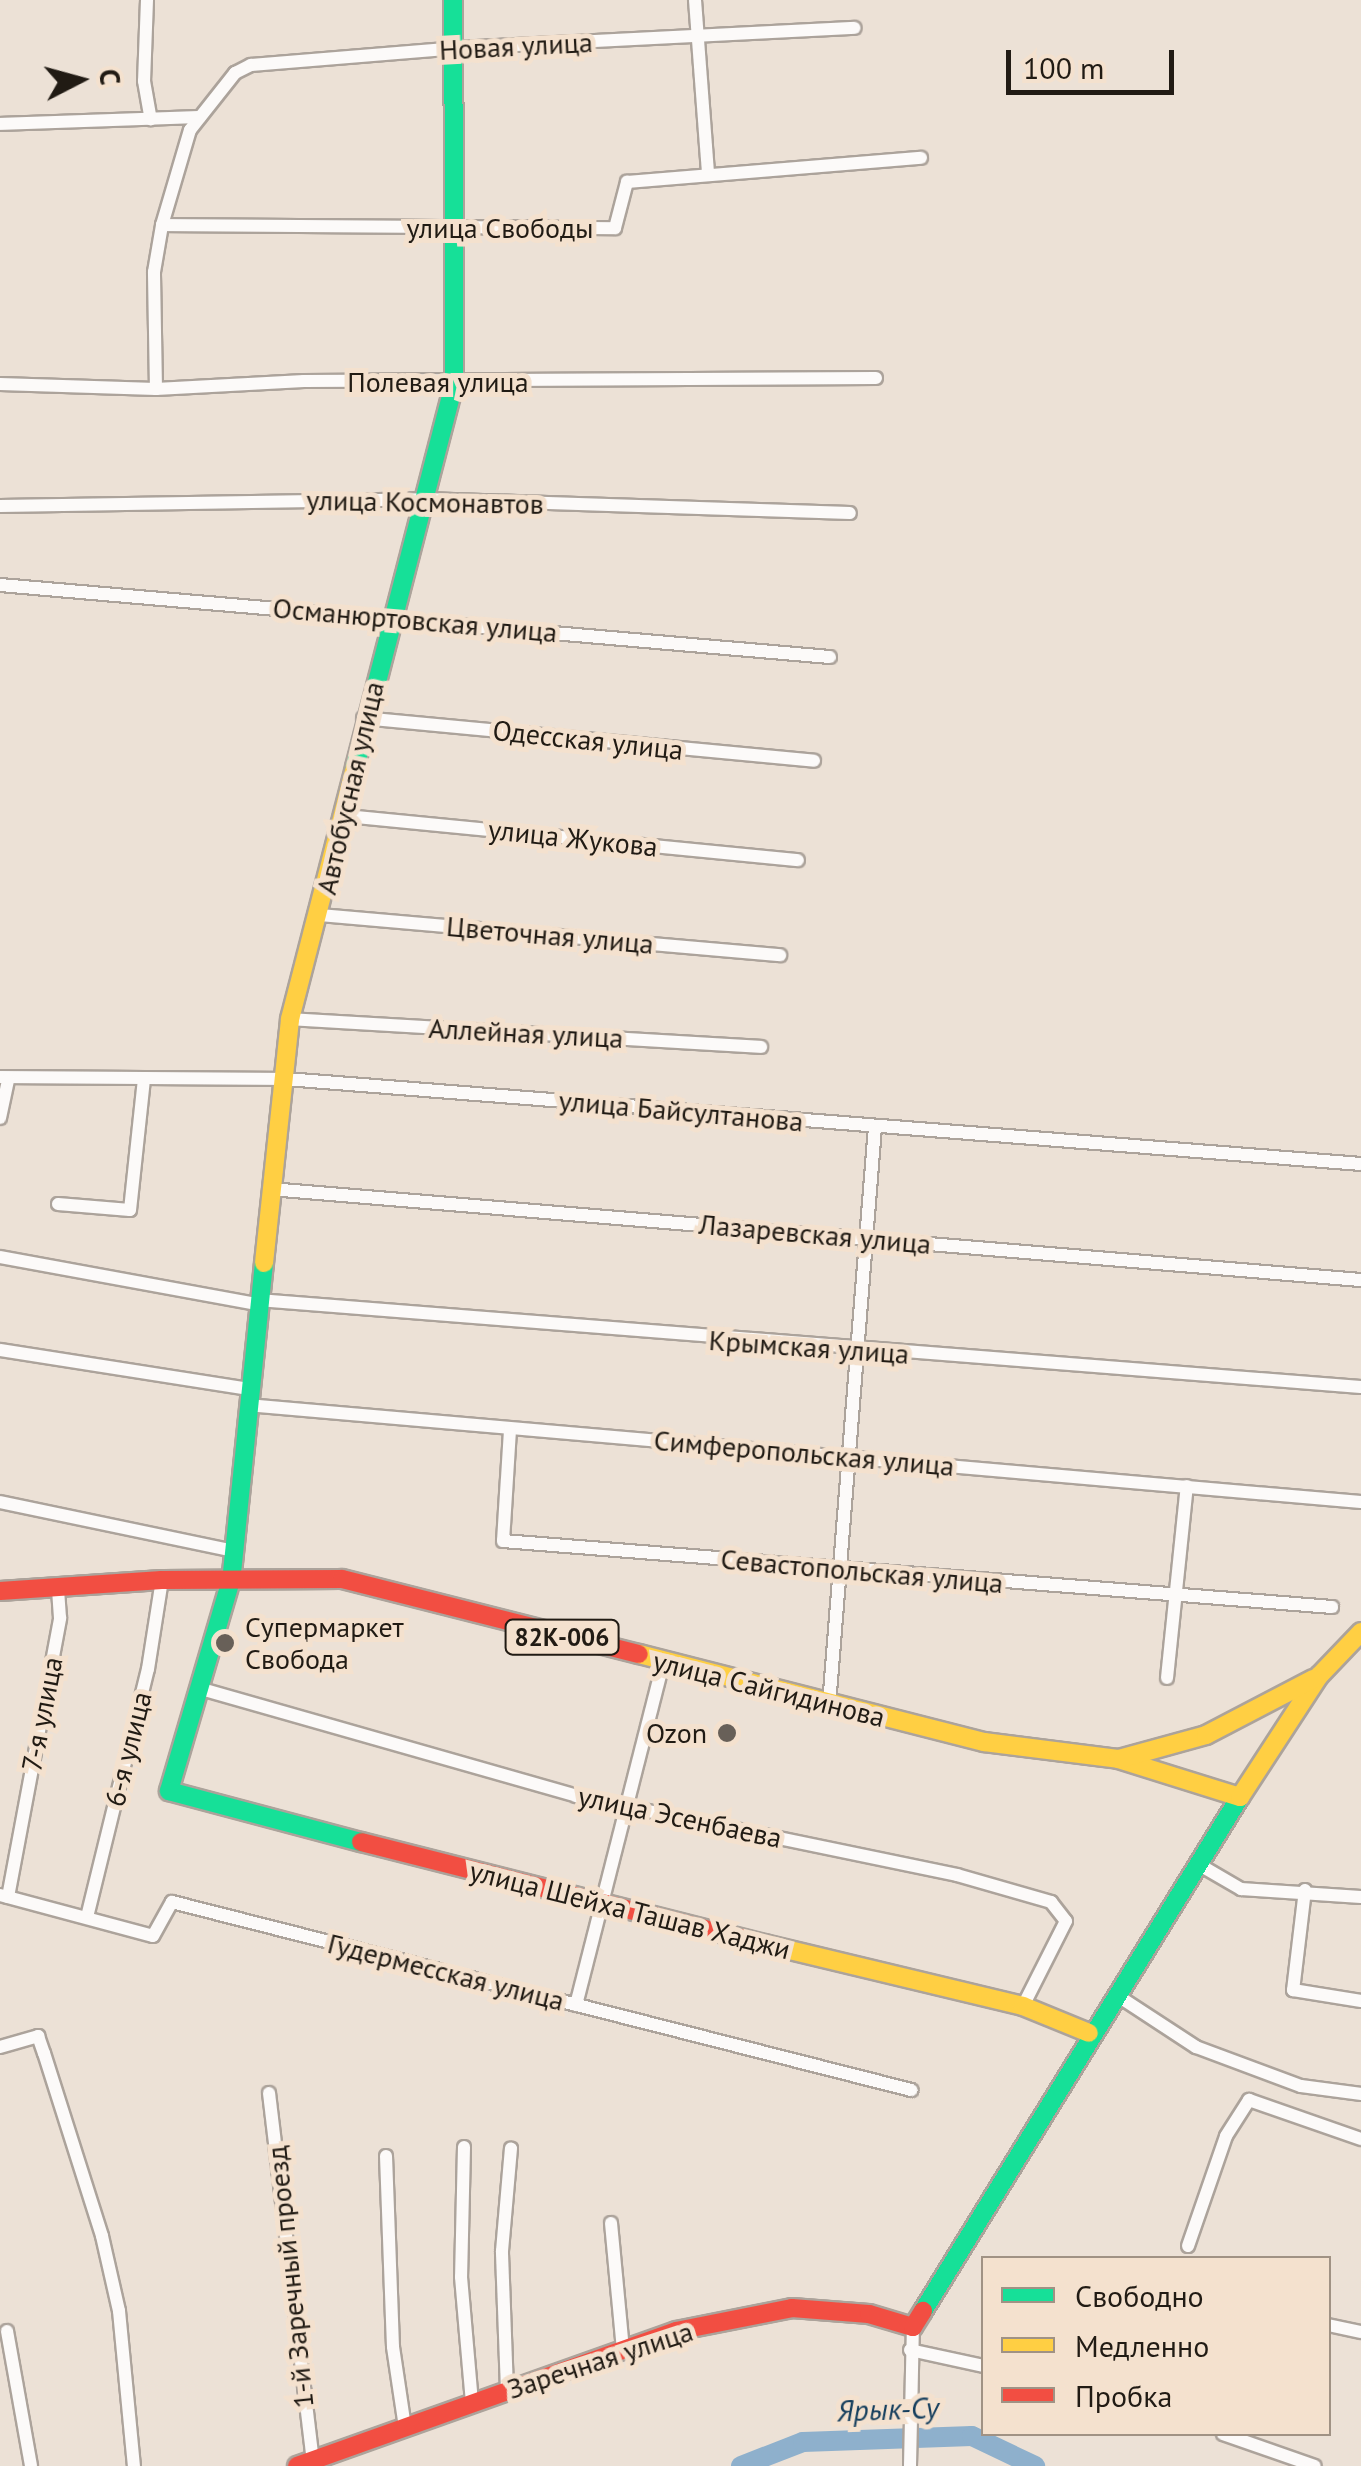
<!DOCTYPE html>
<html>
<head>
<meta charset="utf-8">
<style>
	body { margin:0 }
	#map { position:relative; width:1361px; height:2466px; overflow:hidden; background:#ece1d6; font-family:"PT Sans",sans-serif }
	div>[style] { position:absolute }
	.river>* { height:20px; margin:-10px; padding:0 10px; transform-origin:10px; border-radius:10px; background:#8eb0cc }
	.roads { filter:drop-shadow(2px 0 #aca39b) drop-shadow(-2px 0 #aca39b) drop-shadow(0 2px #aca39b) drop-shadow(0 -2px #aca39b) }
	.street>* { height:12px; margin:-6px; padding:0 6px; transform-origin:6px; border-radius:6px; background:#fcfaf9 }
	.fast>* { height:18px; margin:-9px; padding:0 9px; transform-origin:9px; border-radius:9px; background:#16e098 }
	.slow>* { height:18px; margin:-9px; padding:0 9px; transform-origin:9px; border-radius:9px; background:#ffcf43 }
	.jam>* { height:18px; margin:-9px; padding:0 9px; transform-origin:9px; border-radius:9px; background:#f24e42 }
	.dots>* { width:28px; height:28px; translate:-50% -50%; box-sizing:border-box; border:5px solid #f4e1ce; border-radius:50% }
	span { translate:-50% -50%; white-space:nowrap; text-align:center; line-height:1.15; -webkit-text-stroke:10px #f4e1ce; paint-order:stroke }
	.shield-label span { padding:2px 8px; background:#f4e1ce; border:2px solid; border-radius:8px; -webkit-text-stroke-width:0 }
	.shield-label { font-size:25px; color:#211b14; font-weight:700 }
	.street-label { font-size:28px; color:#211b14 }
	.poi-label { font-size:28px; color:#211b14 }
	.left { translate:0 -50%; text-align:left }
	.right { translate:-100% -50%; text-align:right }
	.water-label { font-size:30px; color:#153e5d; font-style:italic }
	.legend { position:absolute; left:981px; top:2256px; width:350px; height:180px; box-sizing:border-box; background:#f4e1ce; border:2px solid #a09284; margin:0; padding:12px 18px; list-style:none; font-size:30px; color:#211b14 }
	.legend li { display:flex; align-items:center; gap:20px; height:50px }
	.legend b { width:50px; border:2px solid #a09284 }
	.north { position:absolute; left:30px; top:30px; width:100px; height:100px; -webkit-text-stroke:8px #f4e1ce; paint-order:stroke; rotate:84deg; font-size:28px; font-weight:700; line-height:40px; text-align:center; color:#211b14 }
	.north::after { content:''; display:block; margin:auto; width:35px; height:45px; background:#211b14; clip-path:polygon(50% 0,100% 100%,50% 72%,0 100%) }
	.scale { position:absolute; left:1006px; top:50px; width:168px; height:45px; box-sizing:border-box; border:5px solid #211b14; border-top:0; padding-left:12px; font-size:30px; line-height:35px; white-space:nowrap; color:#211b14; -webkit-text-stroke:8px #f4e1ce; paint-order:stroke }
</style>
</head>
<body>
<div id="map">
	<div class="river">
		<div style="left:741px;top:2466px;width:66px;rotate:-21.2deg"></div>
		<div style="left:803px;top:2442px;width:169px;rotate:-2deg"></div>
		<div style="left:972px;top:2436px;width:70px;rotate:25.5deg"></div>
	</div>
	<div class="roads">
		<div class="street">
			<div style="left:147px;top:0;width:81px;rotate:92.1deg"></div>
			<div style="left:144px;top:81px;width:39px;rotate:80deg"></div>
			<div style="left:695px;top:0;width:171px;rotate:85.7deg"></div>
			<div style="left:0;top:124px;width:200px;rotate:-2deg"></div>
			<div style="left:162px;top:225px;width:453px;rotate:0.4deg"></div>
			<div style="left:615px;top:228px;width:48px;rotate:-75.4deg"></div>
			<div style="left:627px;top:182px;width:295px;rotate:-4.7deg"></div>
			<div style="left:0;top:384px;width:156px;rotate:1.8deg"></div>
			<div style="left:156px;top:389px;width:148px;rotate:-3.1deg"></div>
			<div style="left:304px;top:381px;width:572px;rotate:-0.3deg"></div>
			<div style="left:156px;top:389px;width:117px;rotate:-91deg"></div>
			<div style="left:154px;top:272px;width:48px;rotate:-80.3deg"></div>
			<div style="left:162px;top:225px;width:99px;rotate:-73.6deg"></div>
			<div style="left:190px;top:130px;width:73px;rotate:-51.7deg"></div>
			<div style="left:235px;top:73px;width:18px;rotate:-27deg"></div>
			<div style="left:251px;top:65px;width:208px;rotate:-4.7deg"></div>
			<div style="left:458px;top:48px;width:397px;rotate:-2.9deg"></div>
			<div style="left:0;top:506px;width:425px;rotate:-0.9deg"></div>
			<div style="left:425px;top:499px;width:425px;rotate:1.9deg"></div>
			<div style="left:0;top:585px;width:833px;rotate:4.96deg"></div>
			<div style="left:363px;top:718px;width:453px;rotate:5.4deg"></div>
			<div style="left:347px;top:816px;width:453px;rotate:5.6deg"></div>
			<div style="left:320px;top:915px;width:462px;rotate:5deg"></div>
			<div style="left:290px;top:1019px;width:472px;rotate:3.4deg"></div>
			<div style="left:0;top:1077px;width:286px;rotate:0.4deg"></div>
			<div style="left:286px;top:1079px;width:1078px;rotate:4.52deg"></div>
			<div style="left:0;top:1118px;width:40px;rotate:-78deg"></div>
			<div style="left:270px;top:1189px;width:1095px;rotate:4.77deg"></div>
			<div style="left:58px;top:1204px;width:72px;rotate:4.8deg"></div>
			<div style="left:130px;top:1210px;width:131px;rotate:-83.9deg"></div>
			<div style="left:0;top:1257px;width:261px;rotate:10.4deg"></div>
			<div style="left:258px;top:1300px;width:1106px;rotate:4.51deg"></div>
			<div style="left:0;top:1350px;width:251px;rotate:8.9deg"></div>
			<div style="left:247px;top:1405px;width:1118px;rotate:4.98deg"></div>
			<div style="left:510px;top:1430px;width:111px;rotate:93.6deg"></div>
			<div style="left:503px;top:1541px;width:832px;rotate:4.55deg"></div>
			<div style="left:0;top:1502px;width:240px;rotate:11.8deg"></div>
			<div style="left:1167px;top:1678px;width:193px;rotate:-84.1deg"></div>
			<div style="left:198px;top:1688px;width:393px;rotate:15.9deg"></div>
			<div style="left:576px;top:1796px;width:389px;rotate:11.7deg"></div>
			<div style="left:957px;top:1875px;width:98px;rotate:16deg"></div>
			<div style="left:1051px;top:1902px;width:24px;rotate:52deg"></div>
			<div style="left:1066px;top:1921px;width:95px;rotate:116.8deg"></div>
			<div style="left:829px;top:1705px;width:580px;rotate:-85.45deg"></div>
			<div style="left:1198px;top:1864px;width:50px;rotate:30.2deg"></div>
			<div style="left:1241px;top:1889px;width:120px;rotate:3.8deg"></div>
			<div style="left:1305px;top:1890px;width:101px;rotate:96.8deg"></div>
			<div style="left:1293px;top:1990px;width:69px;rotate:9.2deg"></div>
			<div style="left:0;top:1895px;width:158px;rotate:15deg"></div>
			<div style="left:153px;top:1936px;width:39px;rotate:-61deg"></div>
			<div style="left:172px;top:1902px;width:763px;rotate:14.27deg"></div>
			<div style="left:8px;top:1897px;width:284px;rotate:-79.4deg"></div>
			<div style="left:60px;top:1618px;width:28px;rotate:-94deg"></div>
			<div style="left:87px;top:1917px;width:255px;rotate:-76.2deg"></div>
			<div style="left:148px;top:1669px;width:90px;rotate:-81.1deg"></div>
			<div style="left:1115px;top:1994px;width:97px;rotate:33.2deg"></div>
			<div style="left:1196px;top:2047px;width:112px;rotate:20.4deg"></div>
			<div style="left:1301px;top:2086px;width:61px;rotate:7.6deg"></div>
			<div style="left:576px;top:2005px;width:353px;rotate:-75.7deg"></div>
			<div style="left:0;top:2047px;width:40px;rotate:-16deg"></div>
			<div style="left:38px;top:2036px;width:18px;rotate:71deg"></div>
			<div style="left:44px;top:2053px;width:192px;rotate:72.4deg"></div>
			<div style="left:102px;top:2236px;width:77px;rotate:77.2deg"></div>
			<div style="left:119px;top:2311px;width:156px;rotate:84.5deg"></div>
			<div style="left:269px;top:2093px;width:370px;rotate:83.2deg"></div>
			<div style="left:464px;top:2147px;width:130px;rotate:91.3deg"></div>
			<div style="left:461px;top:2277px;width:127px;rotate:85deg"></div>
			<div style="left:386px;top:2156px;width:191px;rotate:87.9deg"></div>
			<div style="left:393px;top:2347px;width:81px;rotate:81.5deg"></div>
			<div style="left:611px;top:2223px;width:128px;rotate:84.6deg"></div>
			<div style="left:1188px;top:2246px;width:116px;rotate:-70.9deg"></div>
			<div style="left:1226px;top:2136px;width:43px;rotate:-57.4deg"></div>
			<div style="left:1249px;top:2100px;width:119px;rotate:19.2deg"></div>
			<div style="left:1328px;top:2325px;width:34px;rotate:12deg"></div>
			<div style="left:7px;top:2331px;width:137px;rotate:79.9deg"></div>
			<div style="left:910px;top:2350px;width:76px;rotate:12.2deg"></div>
			<div style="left:507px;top:2390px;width:139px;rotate:-92.1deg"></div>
			<div style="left:502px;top:2251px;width:103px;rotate:-85deg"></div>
			<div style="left:1223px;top:2434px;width:97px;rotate:19.2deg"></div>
			<div style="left:910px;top:2466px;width:139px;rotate:-88.8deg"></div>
		</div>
		<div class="fast">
			<div style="left:355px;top:767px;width:396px;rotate:-75.5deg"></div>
			<div style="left:454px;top:384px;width:384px;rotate:-90.1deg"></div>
			<div style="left:264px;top:1263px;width:319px;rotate:95.9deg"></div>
			<div style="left:231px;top:1580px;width:220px;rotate:106.4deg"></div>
			<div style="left:169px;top:1791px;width:199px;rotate:14.9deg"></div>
			<div style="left:923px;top:2311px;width:604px;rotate:-58.34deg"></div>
		</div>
		<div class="slow">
			<div style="left:264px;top:1263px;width:245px;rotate:-83.9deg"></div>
			<div style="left:290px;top:1019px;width:260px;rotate:-75.5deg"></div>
			<div style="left:639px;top:1654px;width:356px;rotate:14.3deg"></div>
			<div style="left:984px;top:1742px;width:135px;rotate:7.2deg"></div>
			<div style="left:1118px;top:1759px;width:128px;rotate:17.3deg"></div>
			<div style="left:1240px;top:1797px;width:145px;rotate:-56.9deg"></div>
			<div style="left:1319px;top:1676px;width:61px;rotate:-46.3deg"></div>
			<div style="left:1119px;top:1759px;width:90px;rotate:-15.4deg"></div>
			<div style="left:1206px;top:1735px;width:121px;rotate:-27.6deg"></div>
			<div style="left:765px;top:1944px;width:265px;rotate:13.5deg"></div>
			<div style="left:1023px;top:2006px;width:71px;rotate:22.2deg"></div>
		</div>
		<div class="jam">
			<div style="left:0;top:1591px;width:162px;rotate:-3.9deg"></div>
			<div style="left:162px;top:1580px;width:180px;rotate:-0.3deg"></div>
			<div style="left:342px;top:1579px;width:306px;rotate:14.2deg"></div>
			<div style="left:361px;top:1842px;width:417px;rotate:14.2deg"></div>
			<div style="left:297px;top:2466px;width:402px;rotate:-19.6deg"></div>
			<div style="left:676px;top:2331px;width:118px;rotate:-11.2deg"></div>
			<div style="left:792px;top:2308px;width:77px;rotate:4.5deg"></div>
			<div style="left:869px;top:2314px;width:46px;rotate:16.5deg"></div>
			<div style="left:913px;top:2327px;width:19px;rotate:-58deg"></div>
		</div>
	</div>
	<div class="dots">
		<div style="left:225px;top:1643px;background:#686058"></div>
		<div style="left:727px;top:1733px;background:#686058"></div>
	</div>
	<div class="shield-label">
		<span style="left:562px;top:1637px">82К-006</span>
	</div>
	<div class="street-label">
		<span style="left:516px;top:46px;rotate:-3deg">Новая улица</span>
		<span style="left:500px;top:228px">улица Свободы</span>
		<span style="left:438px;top:382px">Полевая улица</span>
		<span style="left:425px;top:502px;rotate:1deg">улица Космонавтов</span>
		<span style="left:415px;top:620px;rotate:5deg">Османюртовская улица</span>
		<span style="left:588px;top:740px;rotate:6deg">Одесская улица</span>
		<span style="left:350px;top:788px;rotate:-77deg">Автобусная улица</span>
		<span style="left:573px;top:838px;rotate:6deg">улица Жукова</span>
		<span style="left:550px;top:935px;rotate:5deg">Цветочная улица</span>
		<span style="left:526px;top:1033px;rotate:3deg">Аллейная улица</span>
		<span style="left:681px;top:1111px;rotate:5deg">улица Байсултанова</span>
		<span style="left:815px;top:1234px;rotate:5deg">Лазаревская улица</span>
		<span style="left:809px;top:1347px;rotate:4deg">Крымская улица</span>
		<span style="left:804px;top:1453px;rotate:5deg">Симферопольская улица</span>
		<span style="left:862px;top:1571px;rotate:5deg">Севастопольская улица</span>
		<span style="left:769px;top:1689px;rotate:14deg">улица Сайгидинова</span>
		<span style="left:42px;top:1714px;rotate:-79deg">7-я улица</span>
		<span style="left:128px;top:1749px;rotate:-76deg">6-я улица</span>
		<span style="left:680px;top:1817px;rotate:12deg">улица Эсенбаева</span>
		<span style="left:630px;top:1910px;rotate:14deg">улица Шейха Ташав Хаджи</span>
		<span style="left:446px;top:1972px;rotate:14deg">Гудермесская улица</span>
		<span style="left:290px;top:2277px;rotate:-96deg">1-й Заречный проезд</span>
		<span style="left:600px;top:2360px;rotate:-18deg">Заречная улица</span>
	</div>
	<div class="poi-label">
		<span class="left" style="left:245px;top:1643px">Супермаркет<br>Свобода</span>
		<span class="right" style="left:707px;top:1733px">Ozon</span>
	</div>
	<div class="water-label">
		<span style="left:888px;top:2409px;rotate:-2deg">Ярык-Су</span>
	</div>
	<ul class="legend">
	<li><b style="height:12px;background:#16e098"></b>Свободно</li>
	<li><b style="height:12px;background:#ffcf43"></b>Медленно</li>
	<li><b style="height:12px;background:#f24e42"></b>Пробка</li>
	</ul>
	<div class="north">С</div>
	<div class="scale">100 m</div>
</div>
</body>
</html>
